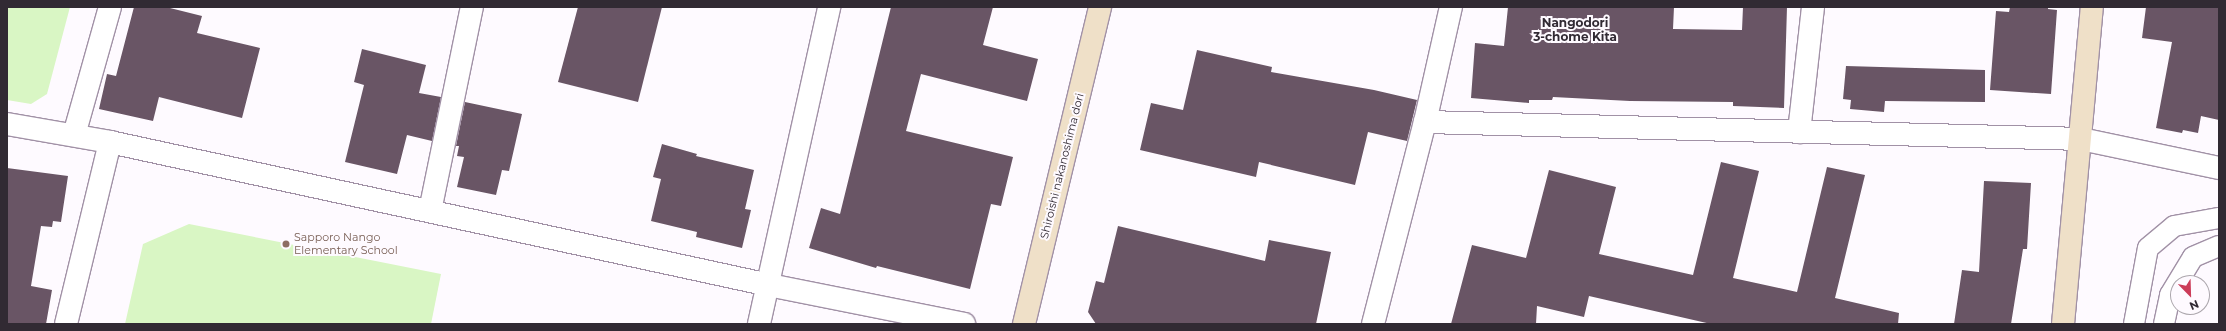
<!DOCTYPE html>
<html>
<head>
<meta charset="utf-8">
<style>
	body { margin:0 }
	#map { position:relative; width:2226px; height:331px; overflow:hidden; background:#fefaff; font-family:Montserrat,sans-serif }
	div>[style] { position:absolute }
	.green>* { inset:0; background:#d9f6c4 }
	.building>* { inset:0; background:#695565 }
	.roads { filter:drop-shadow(1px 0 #a191a6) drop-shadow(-1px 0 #a191a6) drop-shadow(0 1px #a191a6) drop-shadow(0 -1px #a191a6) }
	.lane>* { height:20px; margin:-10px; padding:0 10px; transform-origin:10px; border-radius:10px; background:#fff }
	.street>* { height:22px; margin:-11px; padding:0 11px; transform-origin:11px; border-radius:11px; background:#fff }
	.secondary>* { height:22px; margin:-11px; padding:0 11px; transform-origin:11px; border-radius:11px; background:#efe0c8 }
	.dots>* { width:11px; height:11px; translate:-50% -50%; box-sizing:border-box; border:2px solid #fefaff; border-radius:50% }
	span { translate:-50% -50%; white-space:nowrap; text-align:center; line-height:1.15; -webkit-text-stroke:4px #fefaff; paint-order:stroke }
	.street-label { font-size:11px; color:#312a33 }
	.education-label { font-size:11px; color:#785e54 }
	.left { translate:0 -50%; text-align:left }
	.neighbourhood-label { font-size:12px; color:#312a33; font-weight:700 }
	.frame { position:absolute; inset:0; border:8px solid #312a33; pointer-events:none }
	.north { position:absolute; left:2170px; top:275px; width:40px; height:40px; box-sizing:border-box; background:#fefaff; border:1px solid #aca7ad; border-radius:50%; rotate:157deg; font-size:11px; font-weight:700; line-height:16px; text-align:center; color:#312a33 }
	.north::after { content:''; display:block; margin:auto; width:14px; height:18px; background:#cc3c59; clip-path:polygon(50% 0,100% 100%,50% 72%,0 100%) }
</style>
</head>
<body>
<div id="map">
	<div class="green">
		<div style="clip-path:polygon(7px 7px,70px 7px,47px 94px,31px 104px,7px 100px)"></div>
		<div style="clip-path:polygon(189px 224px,441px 274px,431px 324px,125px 324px,143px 244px)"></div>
	</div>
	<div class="building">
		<div style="clip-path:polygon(134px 7px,166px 7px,202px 16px,197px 33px,260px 48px,242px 118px,159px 97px,153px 121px,99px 109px,107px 74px,116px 76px)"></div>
		<div style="clip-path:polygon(578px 7px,662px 7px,638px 102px,558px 82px)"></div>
		<div style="clip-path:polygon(891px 7px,993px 7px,983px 45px,1038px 59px,1027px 101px,921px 74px,906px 131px,1013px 157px,1001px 206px,991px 204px,970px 289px,877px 266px,876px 268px,809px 248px,821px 208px,840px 214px)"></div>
		<div style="clip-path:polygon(1508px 7px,1674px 7px,1673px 29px,1742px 30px,1743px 7px,1787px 7px,1784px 108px,1733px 106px,1733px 102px,1630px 101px,1553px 97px,1552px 100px,1529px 100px,1529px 103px,1471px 98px,1475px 43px,1504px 46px)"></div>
		<div style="clip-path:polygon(2010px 7px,2048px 7px,2048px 9px,2057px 10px,2051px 94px,1990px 90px,1996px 11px,2009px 12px)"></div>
		<div style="clip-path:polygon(2146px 7px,2219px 7px,2219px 120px,2201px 116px,2198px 133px,2183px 130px,2182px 133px,2156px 128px,2172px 42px,2142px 38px)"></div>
		<div style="clip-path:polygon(362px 49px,426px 65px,419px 93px,441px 97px,432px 141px,407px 135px,397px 174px,345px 162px,364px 85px,354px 82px)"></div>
		<div style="clip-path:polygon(1197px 50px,1272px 67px,1271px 72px,1374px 90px,1417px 100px,1407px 141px,1368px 132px,1355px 185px,1259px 162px,1256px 177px,1140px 150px,1151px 103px,1183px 110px)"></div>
		<div style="clip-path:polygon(1846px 66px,1985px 70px,1985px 102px,1885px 101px,1884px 112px,1850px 109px,1851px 100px,1843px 99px)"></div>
		<div style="clip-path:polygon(465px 102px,522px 114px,509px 171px,502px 170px,496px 195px,457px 187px,464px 157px,457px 156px,459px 146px,456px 146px)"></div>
		<div style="clip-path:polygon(662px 144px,697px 154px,696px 156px,754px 170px,745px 209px,751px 210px,742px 248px,696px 237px,697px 232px,651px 221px,661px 179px,653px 177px)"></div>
		<div style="clip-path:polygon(1721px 162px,1759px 171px,1733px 278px,1797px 292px,1827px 167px,1865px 175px,1835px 298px,1899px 313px,1898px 324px,1711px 324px,1589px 296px,1584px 317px,1537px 306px,1536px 324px,1451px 324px,1472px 245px,1526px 258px,1549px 170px,1616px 187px,1599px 254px,1693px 275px)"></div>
		<div style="clip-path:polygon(7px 168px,68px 176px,61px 222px,53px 221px,52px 227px,41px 226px,31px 286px,52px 290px,46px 324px,7px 324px)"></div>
		<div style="clip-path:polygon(1984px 181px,2031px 183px,2027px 249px,2023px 249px,2011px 324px,1954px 324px,1962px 270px,1979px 272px)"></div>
		<div style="clip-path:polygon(1118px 226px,1265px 261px,1269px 240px,1331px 252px,1316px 324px,1096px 324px,1088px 312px,1096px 281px,1104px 283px)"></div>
	</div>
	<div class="roads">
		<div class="lane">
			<div style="left:2134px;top:324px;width:77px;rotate:-79.6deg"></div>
			<div style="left:2148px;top:248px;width:34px;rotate:-40deg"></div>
			<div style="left:2174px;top:226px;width:46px;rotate:-10.1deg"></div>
			<div style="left:2164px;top:324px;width:30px;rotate:-78deg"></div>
			<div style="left:2170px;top:295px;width:44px;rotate:-58.8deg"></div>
			<div style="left:2193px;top:257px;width:28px;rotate:-23deg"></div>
		</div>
		<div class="street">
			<div style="left:1425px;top:122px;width:656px;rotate:1.48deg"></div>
			<div style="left:2081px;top:139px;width:141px;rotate:11.9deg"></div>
			<div style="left:7px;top:124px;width:105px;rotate:9.9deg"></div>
			<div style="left:110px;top:142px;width:674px;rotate:12.24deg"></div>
			<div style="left:769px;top:285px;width:199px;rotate:11.3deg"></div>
			<div style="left:1799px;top:132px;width:126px;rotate:-83.6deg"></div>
			<div style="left:74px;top:135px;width:133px;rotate:-74.3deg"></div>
			<div style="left:430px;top:211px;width:208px;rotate:-78.4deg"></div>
			<div style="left:66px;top:324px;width:187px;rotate:-76.4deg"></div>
			<div style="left:759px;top:324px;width:325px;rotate:-77.5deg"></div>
			<div style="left:1373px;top:324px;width:209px;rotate:-75.6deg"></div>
			<div style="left:1425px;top:122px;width:118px;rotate:-77.3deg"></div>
		</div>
		<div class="secondary">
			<div style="left:1024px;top:324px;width:326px;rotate:-76.5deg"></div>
			<div style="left:2063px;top:324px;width:318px;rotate:-84.8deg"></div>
		</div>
	</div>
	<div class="dots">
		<div style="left:286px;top:244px;background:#8d6e63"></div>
	</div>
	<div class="street-label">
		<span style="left:1062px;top:166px;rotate:-76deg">Shiroishi nakanoshima dori</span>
	</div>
	<div class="education-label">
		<span class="left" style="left:294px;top:244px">Sapporo Nango<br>Elementary School</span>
	</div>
	<div class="neighbourhood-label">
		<span style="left:1575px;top:30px">Nangodori<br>3-chome Kita</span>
	</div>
	<div class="frame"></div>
	<div class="north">N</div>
</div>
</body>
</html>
